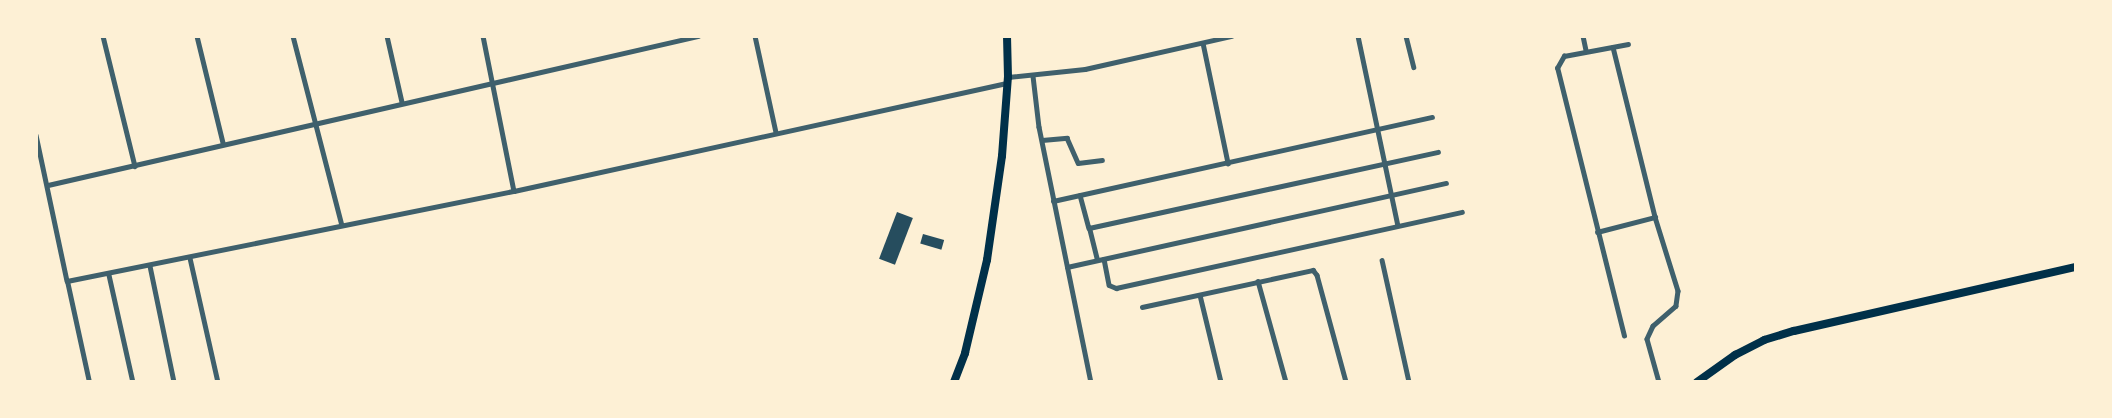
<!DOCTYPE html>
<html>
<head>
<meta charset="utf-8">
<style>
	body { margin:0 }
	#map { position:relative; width:2112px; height:418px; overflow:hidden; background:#fdf0d5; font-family:Quicksand,sans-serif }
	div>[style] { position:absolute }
	.building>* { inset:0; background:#264d5e; transform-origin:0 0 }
	.minor>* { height:4.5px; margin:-2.25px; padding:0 2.25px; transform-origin:2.25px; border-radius:2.25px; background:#3f606c }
	.primary>* { height:8px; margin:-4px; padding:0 4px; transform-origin:4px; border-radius:4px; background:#003049 }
	.trunk>* { height:8px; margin:-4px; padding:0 4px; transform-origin:4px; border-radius:4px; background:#003049 }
	span { translate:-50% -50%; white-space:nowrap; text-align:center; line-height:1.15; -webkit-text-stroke:5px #fdf0d5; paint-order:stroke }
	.frame { position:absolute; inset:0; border:38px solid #fdf0d5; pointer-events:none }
</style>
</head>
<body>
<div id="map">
	<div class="building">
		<div style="left:897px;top:212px;width:17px;height:50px;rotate:21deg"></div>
		<div style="left:923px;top:234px;width:22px;height:10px;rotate:16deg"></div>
	</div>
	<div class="minor">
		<div style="left:103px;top:36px;width:134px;rotate:76.2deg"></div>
		<div style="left:197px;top:36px;width:110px;rotate:76.3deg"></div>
		<div style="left:293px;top:36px;width:195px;rotate:75.5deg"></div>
		<div style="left:387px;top:36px;width:68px;rotate:77.2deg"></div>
		<div style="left:483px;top:36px;width:158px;rotate:78.7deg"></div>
		<div style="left:755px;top:36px;width:98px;rotate:77.7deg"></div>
		<div style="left:1358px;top:36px;width:193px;rotate:78.1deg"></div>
		<div style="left:1406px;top:36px;width:32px;rotate:76deg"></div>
		<div style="left:1583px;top:36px;width:14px;rotate:78deg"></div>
		<div style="left:1203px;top:43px;width:123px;rotate:78.2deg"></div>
		<div style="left:1613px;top:47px;width:175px;rotate:76.1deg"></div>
		<div style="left:1655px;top:217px;width:77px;rotate:72.7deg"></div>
		<div style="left:1678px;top:291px;width:15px;rotate:98deg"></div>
		<div style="left:1676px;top:306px;width:30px;rotate:139deg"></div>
		<div style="left:1653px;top:326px;width:14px;rotate:115deg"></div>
		<div style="left:1647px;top:339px;width:45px;rotate:74.4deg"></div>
		<div style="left:1033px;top:76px;width:51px;rotate:83.3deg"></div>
		<div style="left:1039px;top:127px;width:260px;rotate:78.5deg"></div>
		<div style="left:1008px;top:77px;width:77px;rotate:-5.9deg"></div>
		<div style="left:1085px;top:69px;width:150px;rotate:-12.7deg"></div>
		<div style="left:36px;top:135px;width:149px;rotate:78deg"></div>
		<div style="left:1042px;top:140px;width:25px;rotate:-5deg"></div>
		<div style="left:1067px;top:138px;width:27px;rotate:66deg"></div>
		<div style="left:1078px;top:163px;width:24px;rotate:-7deg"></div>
		<div style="left:48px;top:185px;width:667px;rotate:-12.91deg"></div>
		<div style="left:1080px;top:195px;width:34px;rotate:75deg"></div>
		<div style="left:1053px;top:201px;width:388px;rotate:-12.5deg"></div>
		<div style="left:1597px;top:232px;width:60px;rotate:-14.5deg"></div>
		<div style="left:190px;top:258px;width:127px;rotate:77.3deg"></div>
		<div style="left:1104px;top:259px;width:26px;rotate:79deg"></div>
		<div style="left:1109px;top:285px;width:8px;rotate:23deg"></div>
		<div style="left:1116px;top:288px;width:354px;rotate:-12.4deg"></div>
		<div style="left:1097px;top:260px;width:33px;rotate:-104deg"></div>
		<div style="left:1089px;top:228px;width:357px;rotate:-12.3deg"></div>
		<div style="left:1382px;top:260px;width:125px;rotate:77.5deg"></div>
		<div style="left:150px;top:266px;width:118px;rotate:78.3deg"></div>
		<div style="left:1067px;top:267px;width:388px;rotate:-12.5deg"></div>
		<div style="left:109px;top:275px;width:110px;rotate:77.4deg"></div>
		<div style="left:1258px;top:281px;width:105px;rotate:74.5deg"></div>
		<div style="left:1200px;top:295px;width:89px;rotate:76.4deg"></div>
		<div style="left:1142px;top:307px;width:175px;rotate:-12.2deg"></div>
		<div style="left:1313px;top:270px;width:6px;rotate:51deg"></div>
		<div style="left:1317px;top:275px;width:111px;rotate:74.8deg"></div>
		<div style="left:1624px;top:336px;width:276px;rotate:-104deg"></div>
		<div style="left:1557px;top:68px;width:14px;rotate:-60deg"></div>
		<div style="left:1564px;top:56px;width:65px;rotate:-10.6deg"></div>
		<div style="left:89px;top:382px;width:103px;rotate:-102.3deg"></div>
		<div style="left:67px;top:281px;width:456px;rotate:-11.4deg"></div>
		<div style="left:514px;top:191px;width:505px;rotate:-12.36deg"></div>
	</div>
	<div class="primary">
		<div style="left:1697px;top:382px;width:47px;rotate:-35.4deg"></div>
		<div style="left:1735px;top:355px;width:33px;rotate:-27deg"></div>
		<div style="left:1764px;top:340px;width:31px;rotate:-17deg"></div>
		<div style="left:1794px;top:331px;width:289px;rotate:-12.8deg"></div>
	</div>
	<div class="trunk">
		<div style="left:954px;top:382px;width:31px;rotate:-69deg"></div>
		<div style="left:965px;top:353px;width:96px;rotate:-76.7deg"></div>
		<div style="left:987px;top:260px;width:105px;rotate:-81.8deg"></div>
		<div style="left:1002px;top:156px;width:79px;rotate:-85.7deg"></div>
		<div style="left:1008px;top:77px;width:41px;rotate:-91.4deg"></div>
	</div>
	<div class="frame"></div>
</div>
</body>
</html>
